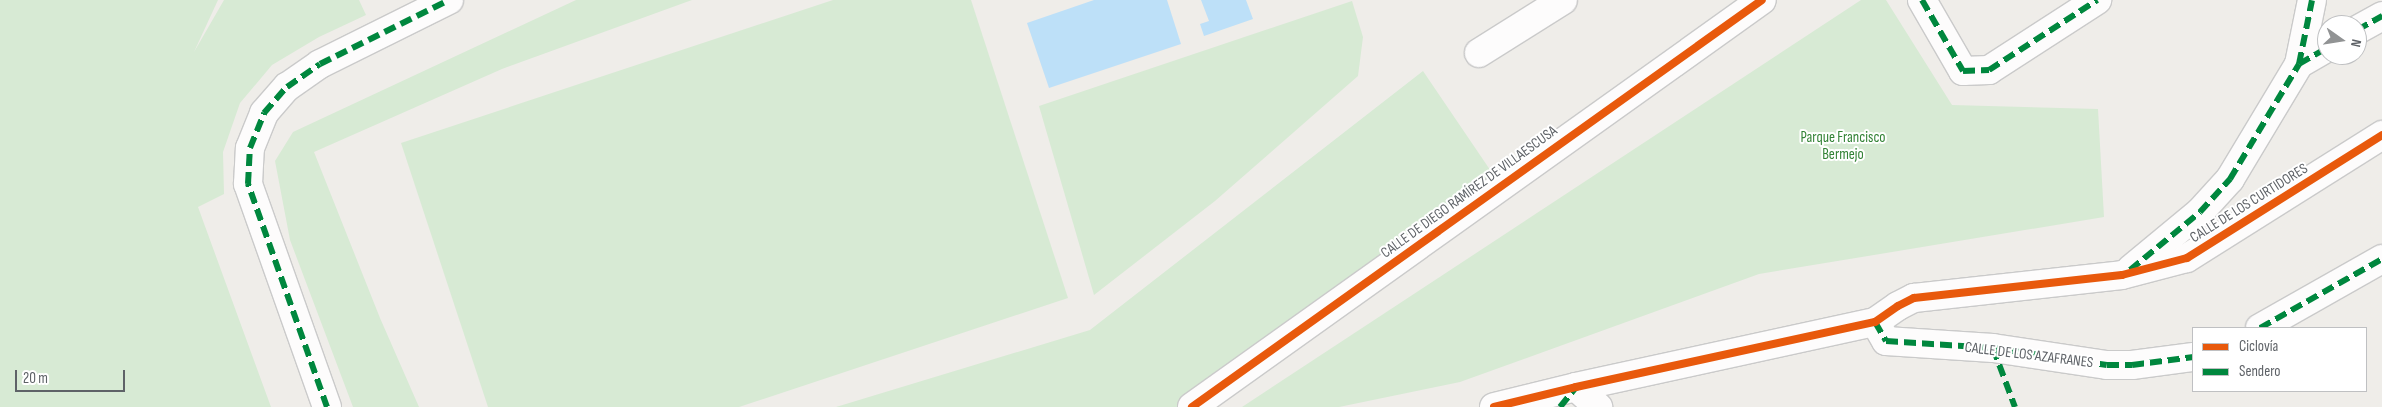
<!DOCTYPE html>
<html>
<head>
<meta charset="utf-8">
<style>
	body { margin:0 }
	#map { position:relative; width:2382px; height:407px; overflow:hidden; background:#efede9; font-family:"Sofia Sans Condensed",sans-serif }
	div>[style] { position:absolute }
	.green>* { inset:0; background:#d7ead4 }
	.water>* { inset:0; background:#bde0f8 }
	.roads { filter:drop-shadow(1px 0 #cacaca) drop-shadow(-1px 0 #cacaca) drop-shadow(0 1px #cacaca) drop-shadow(0 -1px #cacaca) }
	.minor>* { height:28px; margin:-14px; padding:0 14px; transform-origin:14px; border-radius:14px; background:#fdfcfc }
	.quiet>* { height:6px; margin-top:-3px; transform-origin:0; background:repeating-linear-gradient(90deg,#00873e 0 12px,transparent 0 18px) }
	.cycleway>* { height:8px; margin:-4px; padding:0 4px; transform-origin:4px; border-radius:4px; background:#e8590c }
	span { translate:-50% -50%; white-space:nowrap; text-align:center; line-height:1.15; -webkit-text-stroke:4px #fff; paint-order:stroke }
	.park-label { font-size:15px; color:#328235 }
	.street-label { font-size:15px; color:#5e6267 }
	.legend { position:absolute; left:2192px; top:327px; width:175px; height:65px; box-sizing:border-box; background:#fff; border:1px solid #bfc0c2; margin:0; padding:6px 9px; list-style:none; font-size:15px; color:#5e6267 }
	.legend li { display:flex; align-items:center; gap:10px; height:25px }
	.legend b { width:25px; border:1px solid #bfc0c2 }
	.north { position:absolute; left:2317px; top:15px; width:50px; height:50px; box-sizing:border-box; background:#fff; border:1px solid #bfc0c2; border-radius:50%; rotate:103deg; font-size:14px; font-weight:700; line-height:20px; text-align:center; color:#5e6267 }
	.north::after { content:''; display:block; margin:auto; width:18px; height:22px; background:#919394; clip-path:polygon(50% 0,100% 100%,50% 72%,0 100%) }
	.scale { position:absolute; left:15px; top:370px; width:110px; height:22px; box-sizing:border-box; border:2px solid #5e6267; border-top:0; padding-left:6px; font-size:15px; line-height:18px; white-space:nowrap; color:#5e6267; -webkit-text-stroke:4px #fff; paint-order:stroke }
</style>
</head>
<body>
<div id="map">
	<div class="green">
		<div style="clip-path:polygon(0 0,218px 0,194px 52px,224px 0,359px 0,366px 15px,319px 37px,272px 65px,240px 103px,223px 152px,224px 194px,198px 207px,271px 407px,0 407px)"></div>
		<div style="clip-path:polygon(576px 0,692px 0,502px 69px,314px 152px,380px 318px,419px 407px,353px 407px,290px 240px,275px 161px,293px 132px)"></div>
		<div style="clip-path:polygon(833px 0,971px 0,1068px 298px,739px 407px,488px 407px,401px 143px)"></div>
		<div style="clip-path:polygon(1861px 0,1886px 0,1952px 105px,2098px 109px,2104px 217px,1759px 274px,1460px 382px,1339px 407px,1242px 407px)"></div>
		<div style="clip-path:polygon(1352px 1px,1363px 37px,1358px 76px,1215px 201px,1094px 295px,1039px 106px)"></div>
		<div style="clip-path:polygon(1423px 71px,1501px 186px,1192px 407px,836px 407px,1090px 330px)"></div>
	</div>
	<div class="water">
		<div style="clip-path:polygon(1094px 0,1167px 0,1181px 44px,1049px 88px,1027px 23px)"></div>
		<div style="clip-path:polygon(1201px 0,1246px 0,1253px 19px,1204px 36px,1200px 24px,1209px 21px)"></div>
	</div>
	<div class="roads">
		<div class="minor">
			<div style="left:1922px;top:0;width:82px;rotate:60deg"></div>
			<div style="left:1963px;top:71px;width:26px;rotate:-2deg"></div>
			<div style="left:1989px;top:70px;width:129px;rotate:-32.9deg"></div>
			<div style="left:2357px;top:30px;width:29px;rotate:-29deg"></div>
			<div style="left:1479px;top:53px;width:99px;rotate:-32.2deg"></div>
			<div style="left:2299px;top:64px;width:32px;rotate:-30deg"></div>
			<div style="left:2131px;top:269px;width:89px;rotate:-39.6deg"></div>
			<div style="left:2200px;top:212px;width:45px;rotate:-47.7deg"></div>
			<div style="left:2230px;top:179px;width:134px;rotate:-59deg"></div>
			<div style="left:2299px;top:64px;width:65px;rotate:-78.5deg"></div>
			<div style="left:1875px;top:322px;width:22px;rotate:60deg"></div>
			<div style="left:1886px;top:341px;width:107px;rotate:3.7deg"></div>
			<div style="left:1993px;top:348px;width:115px;rotate:8.5deg"></div>
			<div style="left:2107px;top:365px;width:25px"></div>
			<div style="left:2132px;top:365px;width:62px;rotate:-7.5deg"></div>
			<div style="left:2260px;top:328px;width:140px;rotate:-29.5deg"></div>
			<div style="left:1576px;top:387px;width:30px;rotate:42deg"></div>
			<div style="left:327px;top:407px;width:237px;rotate:-109.5deg"></div>
			<div style="left:248px;top:184px;width:36px;rotate:-87deg"></div>
			<div style="left:250px;top:148px;width:38px;rotate:-68deg"></div>
			<div style="left:264px;top:113px;width:35px;rotate:-49deg"></div>
			<div style="left:287px;top:87px;width:40px;rotate:-34.9deg"></div>
			<div style="left:320px;top:64px;width:144px;rotate:-26.4deg"></div>
			<div style="left:1192px;top:407px;width:700px;rotate:-35.53deg"></div>
			<div style="left:1494px;top:407px;width:84px;rotate:-13.7deg"></div>
			<div style="left:1576px;top:387px;width:306px;rotate:-12.3deg"></div>
			<div style="left:1875px;top:322px;width:28px;rotate:-35deg"></div>
			<div style="left:1898px;top:306px;width:18px;rotate:-27deg"></div>
			<div style="left:1914px;top:298px;width:209px;rotate:-6.3deg"></div>
			<div style="left:2122px;top:275px;width:67px;rotate:-14.7deg"></div>
			<div style="left:2187px;top:258px;width:231px;rotate:-32.2deg"></div>
		</div>
	</div>
	<div class="quiet">
		<div style="left:1922px;top:0;width:82px;rotate:60deg"></div>
		<div style="left:1963px;top:71px;width:26px;rotate:-2deg"></div>
		<div style="left:1989px;top:70px;width:129px;rotate:-32.9deg"></div>
		<div style="left:2357px;top:30px;width:29px;rotate:-29deg"></div>
		<div style="left:2299px;top:64px;width:32px;rotate:-30deg"></div>
		<div style="left:2130px;top:270px;width:91px;rotate:-39.6deg"></div>
		<div style="left:2200px;top:212px;width:45px;rotate:-47.7deg"></div>
		<div style="left:2230px;top:179px;width:134px;rotate:-59deg"></div>
		<div style="left:2299px;top:64px;width:65px;rotate:-78.5deg"></div>
		<div style="left:1875px;top:322px;width:22px;rotate:60deg"></div>
		<div style="left:1886px;top:341px;width:107px;rotate:3.7deg"></div>
		<div style="left:1993px;top:348px;width:115px;rotate:8.5deg"></div>
		<div style="left:2107px;top:365px;width:25px"></div>
		<div style="left:2132px;top:365px;width:62px;rotate:-7.5deg"></div>
		<div style="left:2260px;top:328px;width:140px;rotate:-29.5deg"></div>
		<div style="left:1993px;top:348px;width:63px;rotate:69.6deg"></div>
		<div style="left:327px;top:407px;width:237px;rotate:-109.5deg"></div>
		<div style="left:248px;top:184px;width:36px;rotate:-87deg"></div>
		<div style="left:250px;top:148px;width:38px;rotate:-68deg"></div>
		<div style="left:264px;top:113px;width:35px;rotate:-49deg"></div>
		<div style="left:287px;top:87px;width:40px;rotate:-34.9deg"></div>
		<div style="left:320px;top:64px;width:144px;rotate:-26.4deg"></div>
		<div style="left:1560px;top:407px;width:26px;rotate:-51deg"></div>
	</div>
	<div class="cycleway">
		<div style="left:1192px;top:407px;width:700px;rotate:-35.53deg"></div>
		<div style="left:1494px;top:407px;width:84px;rotate:-13.7deg"></div>
		<div style="left:1576px;top:387px;width:306px;rotate:-12.3deg"></div>
		<div style="left:1875px;top:322px;width:28px;rotate:-35deg"></div>
		<div style="left:1898px;top:306px;width:18px;rotate:-27deg"></div>
		<div style="left:1914px;top:298px;width:209px;rotate:-6.3deg"></div>
		<div style="left:2122px;top:275px;width:67px;rotate:-14.7deg"></div>
		<div style="left:2187px;top:258px;width:231px;rotate:-32.2deg"></div>
	</div>
	<div class="park-label">
		<span style="left:1843px;top:146px">Parque Francisco<br>Bermejo</span>
	</div>
	<div class="street-label">
		<span style="left:1469px;top:192px;rotate:-36deg">CALLE DE DIEGO RAMÍREZ DE VILLAESCUSA</span>
		<span style="left:2249px;top:203px;rotate:-32deg">CALLE DE LOS CURTIDORES</span>
		<span style="left:2029px;top:355px;rotate:7deg">CALLE DE LOS AZAFRANES</span>
	</div>
	<ul class="legend">
	<li><b style="height:6px;background:#e8590c"></b>Ciclovía</li>
	<li><b style="height:6px;background:#00873e"></b>Sendero</li>
	</ul>
	<div class="north">N</div>
	<div class="scale">20 m</div>
</div>
</body>
</html>
